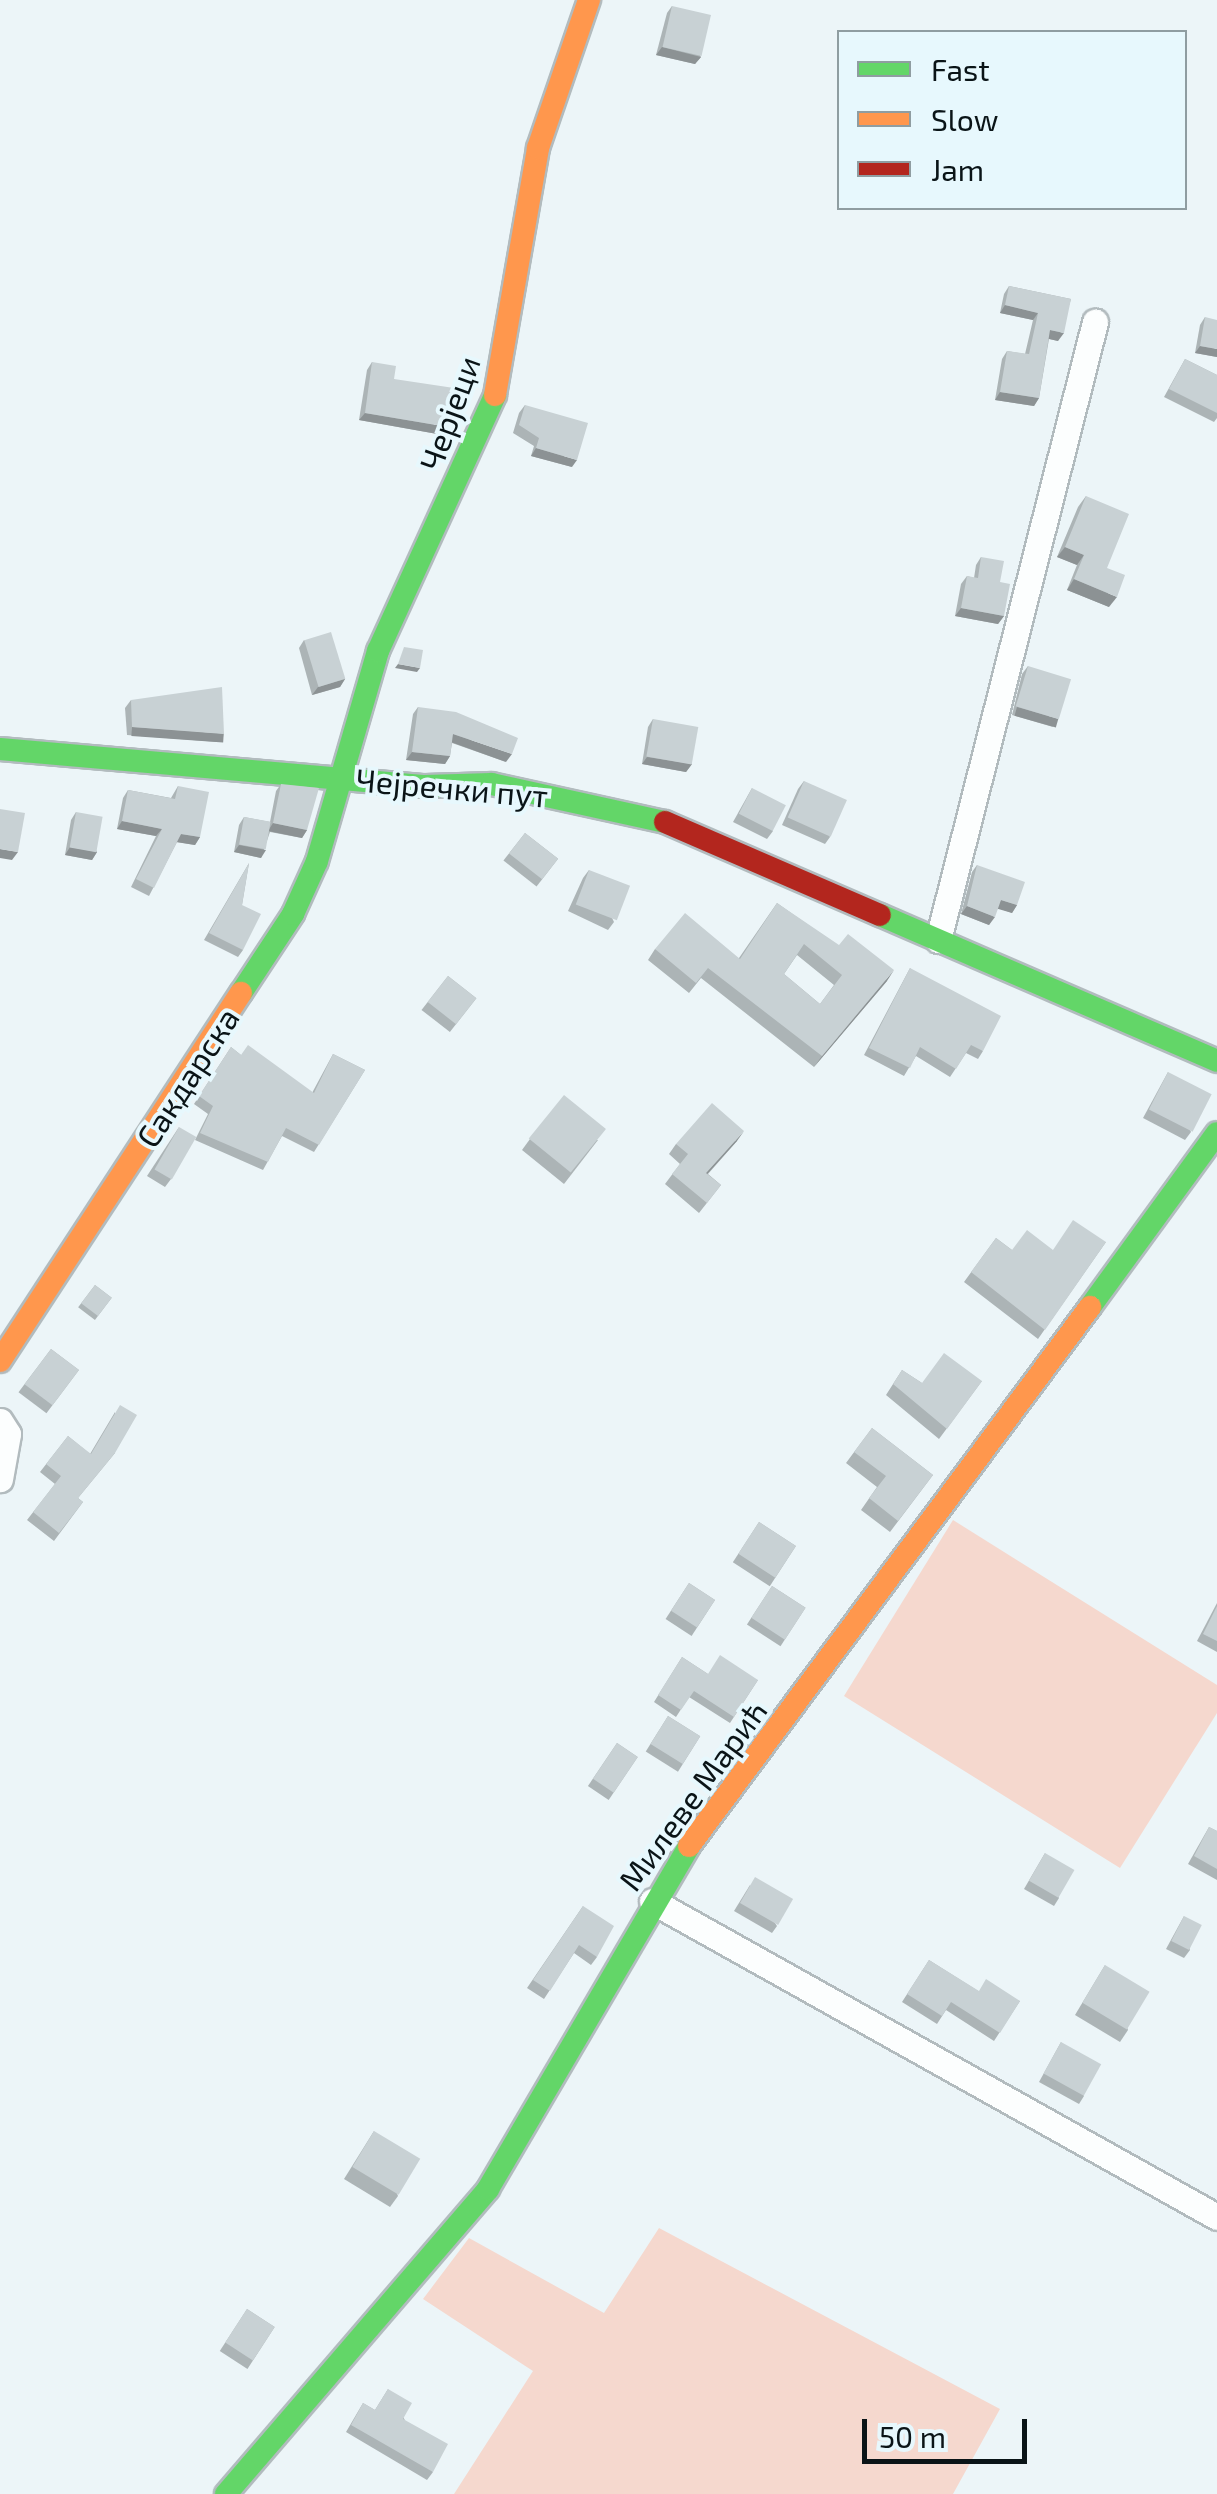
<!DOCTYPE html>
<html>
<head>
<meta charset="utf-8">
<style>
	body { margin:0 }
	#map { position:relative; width:1217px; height:2494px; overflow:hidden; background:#ecf5f8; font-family:"Exo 2",sans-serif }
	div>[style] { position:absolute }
	.green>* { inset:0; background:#f5d8ce }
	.roads { filter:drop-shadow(2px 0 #b2bbbe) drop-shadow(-2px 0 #b2bbbe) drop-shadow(0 2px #b2bbbe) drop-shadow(0 -2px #b2bbbe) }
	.street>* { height:25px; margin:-12.5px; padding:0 12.5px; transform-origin:12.5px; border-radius:12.5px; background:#fcfefe }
	.fast>* { height:22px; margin:-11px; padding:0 11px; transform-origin:11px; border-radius:11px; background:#63d668 }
	.slow>* { height:22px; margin:-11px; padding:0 11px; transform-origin:11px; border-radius:11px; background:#ff974d }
	.jam>* { height:22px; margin:-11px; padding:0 11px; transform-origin:11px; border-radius:11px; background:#b3261e }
	.wall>* { inset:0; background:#acb4b6; transform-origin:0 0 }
	.shaded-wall>* { inset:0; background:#8c9294; transform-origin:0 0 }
	.building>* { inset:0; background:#c8d1d4; transform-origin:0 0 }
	span { translate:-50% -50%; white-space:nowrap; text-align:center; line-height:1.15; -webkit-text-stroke:8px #e7f8fd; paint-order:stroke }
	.street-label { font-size:32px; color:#0a1417 }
	.legend { position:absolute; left:837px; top:30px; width:350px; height:180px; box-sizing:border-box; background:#e7f8fd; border:2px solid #8f9da1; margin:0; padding:12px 18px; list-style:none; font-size:30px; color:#0a1417 }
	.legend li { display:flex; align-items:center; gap:20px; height:50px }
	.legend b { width:50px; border:2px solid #8f9da1 }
	.scale { position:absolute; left:862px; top:2419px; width:165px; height:45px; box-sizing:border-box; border:5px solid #0a1417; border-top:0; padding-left:12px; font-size:30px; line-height:35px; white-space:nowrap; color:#0a1417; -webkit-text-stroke:8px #e7f8fd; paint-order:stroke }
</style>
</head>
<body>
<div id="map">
	<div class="green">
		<div style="clip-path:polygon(953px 1520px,1217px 1685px,1217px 1713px,1120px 1868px,844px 1696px)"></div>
		<div style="clip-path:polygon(659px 2228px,1000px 2409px,953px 2494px,454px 2494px,533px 2371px,423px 2299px,469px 2238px,604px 2313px)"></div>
	</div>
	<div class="roads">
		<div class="street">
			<div style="left:938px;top:940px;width:638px;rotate:-75.75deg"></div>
			<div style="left:0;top:1421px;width:15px;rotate:58deg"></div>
			<div style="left:8px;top:1434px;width:46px;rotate:100.1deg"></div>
			<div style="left:652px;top:1901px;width:647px;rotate:29.22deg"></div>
		</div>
		<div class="fast">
			<div style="left:0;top:749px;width:427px;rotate:5deg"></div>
			<div style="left:425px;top:786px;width:67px;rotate:-1.7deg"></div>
			<div style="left:492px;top:784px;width:177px;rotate:12.4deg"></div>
			<div style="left:880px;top:915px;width:367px;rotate:23.4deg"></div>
			<div style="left:241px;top:993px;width:95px;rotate:-56.6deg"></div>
			<div style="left:293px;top:914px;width:58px;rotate:-65.6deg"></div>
			<div style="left:317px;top:861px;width:219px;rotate:-73.8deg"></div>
			<div style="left:378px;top:651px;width:281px;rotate:-65.4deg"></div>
			<div style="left:1090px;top:1307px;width:215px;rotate:-53.9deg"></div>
			<div style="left:226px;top:2494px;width:402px;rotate:-49.3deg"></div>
			<div style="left:488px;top:2189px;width:398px;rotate:-59.6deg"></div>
		</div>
		<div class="slow">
			<div style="left:495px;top:395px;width:251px;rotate:-80.1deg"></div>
			<div style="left:538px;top:148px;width:157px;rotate:-71deg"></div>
			<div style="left:0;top:1361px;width:440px;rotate:-56.8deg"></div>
			<div style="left:689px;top:1846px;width:672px;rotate:-53.35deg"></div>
		</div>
		<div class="jam">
			<div style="left:665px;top:822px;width:234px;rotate:23.4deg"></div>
		</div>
	</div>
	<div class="wall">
		<div style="clip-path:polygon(672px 6px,701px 57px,695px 64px,656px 55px,667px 13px)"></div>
		<div style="clip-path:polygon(1009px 286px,1071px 299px,1058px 341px,1049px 339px,1039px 398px,1034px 406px,995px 400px,1002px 359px,1007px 351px,1025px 354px,1033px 320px,1000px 313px,1004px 294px)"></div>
		<div style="clip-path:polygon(1205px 317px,1217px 357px,1195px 353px,1200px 325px)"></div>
		<div style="clip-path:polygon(1185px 359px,1217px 375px,1217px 418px,1214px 422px,1164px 397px)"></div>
		<div style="clip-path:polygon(372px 362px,394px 379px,443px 435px,359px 420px,367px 370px)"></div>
		<div style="clip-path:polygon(525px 405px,572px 467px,531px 456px,534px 446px,513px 433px,519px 413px)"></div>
		<div style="clip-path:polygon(1086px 496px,1107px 568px,1109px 607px,1067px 590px,1077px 565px,1057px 557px,1078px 507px)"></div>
		<div style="clip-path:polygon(981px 557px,1000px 582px,1004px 616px,998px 624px,955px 616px,961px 584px,967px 576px,974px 578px,976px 565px)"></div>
		<div style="clip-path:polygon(304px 640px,345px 679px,340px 687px,312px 695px,299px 648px)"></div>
		<div style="clip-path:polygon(1028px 666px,1053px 727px,1012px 715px,1022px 674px)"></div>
		<div style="clip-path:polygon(131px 700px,218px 742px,127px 735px,125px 708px)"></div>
		<div style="clip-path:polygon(418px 707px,506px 762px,452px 743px,450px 756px,445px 764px,406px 760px,413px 714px)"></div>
		<div style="clip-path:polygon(653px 719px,692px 764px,686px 772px,642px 764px,648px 727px)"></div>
		<div style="clip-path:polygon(804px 781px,830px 837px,825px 844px,782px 825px,798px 789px)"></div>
		<div style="clip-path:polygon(281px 784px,307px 830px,302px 838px,270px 832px,261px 858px,234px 852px,239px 825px,244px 817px,270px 822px,276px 791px)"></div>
		<div style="clip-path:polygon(178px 786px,200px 837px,195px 845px,177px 842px,149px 896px,131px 887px,156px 836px,117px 829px,123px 798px,128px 790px,171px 798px)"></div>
		<div style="clip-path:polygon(752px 788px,773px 831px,767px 839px,733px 822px)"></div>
		<div style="clip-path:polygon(76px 812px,97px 852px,92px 860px,65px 855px,71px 820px)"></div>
		<div style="left:525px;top:833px;width:42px;height:35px;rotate:38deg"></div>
		<div style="clip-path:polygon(249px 863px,242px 905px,243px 950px,238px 957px,204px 940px)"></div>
		<div style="clip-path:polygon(977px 865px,1017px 905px,1012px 913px,998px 908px,989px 925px,961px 914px,972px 872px)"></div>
		<div style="clip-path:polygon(589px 870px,614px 922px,608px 930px,568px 911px,583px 878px)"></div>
		<div style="clip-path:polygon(evenodd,777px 903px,887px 981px,814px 1067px,701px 978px,689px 993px,648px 960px,655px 949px,739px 958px,777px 903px,797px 955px,834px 985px,820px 1004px,784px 974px,797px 955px)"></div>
		<div style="clip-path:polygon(910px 968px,983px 1051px,978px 1059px,966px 1053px,950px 1077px,916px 1056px,904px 1076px,864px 1055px)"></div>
		<div style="left:448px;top:976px;width:36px;height:43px;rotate:38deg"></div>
		<div style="clip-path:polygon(231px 1047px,241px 1055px,312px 1093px,333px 1054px,365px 1070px,314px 1152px,282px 1136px,263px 1170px,195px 1140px,208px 1114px,194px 1104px)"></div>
		<div style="clip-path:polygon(1168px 1072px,1191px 1132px,1185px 1140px,1143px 1118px)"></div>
		<div style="clip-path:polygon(179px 1127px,171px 1179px,165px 1187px,147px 1176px)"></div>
		<div style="clip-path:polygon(530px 1139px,598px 1140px,564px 1184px,522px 1150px)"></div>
		<div style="clip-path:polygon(737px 1141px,708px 1174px,721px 1185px,699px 1213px,665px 1184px,680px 1164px,669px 1154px,676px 1144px)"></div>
		<div style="clip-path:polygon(996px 1238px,1012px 1250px,1053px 1250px,1106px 1242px,1038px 1339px,964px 1282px)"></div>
		<div style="left:95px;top:1285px;width:21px;height:28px;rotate:37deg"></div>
		<div style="left:51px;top:1349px;width:35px;height:54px;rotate:37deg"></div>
		<div style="clip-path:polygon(902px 1370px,922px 1383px,982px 1381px,939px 1439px,886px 1395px)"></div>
		<div style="clip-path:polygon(115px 1412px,115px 1453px,78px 1498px,83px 1502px,54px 1541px,27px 1520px,55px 1484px,40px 1472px,68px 1436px,90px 1454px)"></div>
		<div style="clip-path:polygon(872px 1428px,933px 1475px,890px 1532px,861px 1510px,877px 1487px,846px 1463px)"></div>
		<div style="left:759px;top:1522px;width:44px;height:48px;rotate:33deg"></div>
		<div style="left:689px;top:1583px;width:31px;height:43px;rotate:33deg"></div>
		<div style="left:772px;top:1586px;width:40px;height:46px;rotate:33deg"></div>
		<div style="clip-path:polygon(1217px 1603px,1217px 1652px,1197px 1641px)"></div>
		<div style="clip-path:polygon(682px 1657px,708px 1674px,758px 1680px,730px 1723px,689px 1697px,676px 1717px,654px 1702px)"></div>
		<div style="left:668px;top:1716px;width:38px;height:42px;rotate:32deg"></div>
		<div style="left:617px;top:1743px;width:25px;height:52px;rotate:34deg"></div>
		<div style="clip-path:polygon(1209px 1827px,1217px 1831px,1217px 1880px,1188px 1864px)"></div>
		<div style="clip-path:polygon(1045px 1853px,1059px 1898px,1054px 1906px,1024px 1889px)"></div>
		<div style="clip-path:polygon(750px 1885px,777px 1926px,772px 1933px,734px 1911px)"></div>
		<div style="clip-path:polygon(583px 1906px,597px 1957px,591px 1965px,574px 1953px,544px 1999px,527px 1988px)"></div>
		<div style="clip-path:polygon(1184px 1916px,1190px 1950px,1184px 1958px,1166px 1949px)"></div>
		<div style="clip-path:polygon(929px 1960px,978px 1991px,1020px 2001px,994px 2041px,946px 2010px,937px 2024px,902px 2002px)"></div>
		<div style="clip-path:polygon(1105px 1965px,1128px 2030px,1120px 2042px,1075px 2015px)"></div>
		<div style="clip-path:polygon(1061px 2042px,1084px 2096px,1079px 2104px,1039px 2082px)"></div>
		<div style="clip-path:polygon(374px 2131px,398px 2196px,390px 2207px,344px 2179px)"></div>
		<div style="left:247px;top:2309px;width:33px;height:50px;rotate:33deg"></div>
		<div style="clip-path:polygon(388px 2389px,433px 2472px,427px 2480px,346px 2432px,363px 2403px,375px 2410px)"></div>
	</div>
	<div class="shaded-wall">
		<div style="clip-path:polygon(662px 47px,701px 57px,695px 64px,656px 55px)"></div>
		<div style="clip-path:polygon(1005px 305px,1038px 313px,1033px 320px,1000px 313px)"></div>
		<div style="clip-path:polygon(1050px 330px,1064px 333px,1058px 341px,1045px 338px)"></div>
		<div style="clip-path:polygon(1200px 346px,1217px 349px,1217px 357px,1195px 353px)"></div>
		<div style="clip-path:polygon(1000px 392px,1039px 398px,1034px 406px,995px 400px)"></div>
		<div style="clip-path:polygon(365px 413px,448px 427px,443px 435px,359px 420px)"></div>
		<div style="clip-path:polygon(536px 448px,577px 460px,572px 467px,531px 456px)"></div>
		<div style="clip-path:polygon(1065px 547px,1084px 555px,1077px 565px,1057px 557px)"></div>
		<div style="clip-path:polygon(1074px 579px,1117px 597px,1109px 607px,1067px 590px)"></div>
		<div style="clip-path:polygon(961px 608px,1004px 616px,998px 624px,955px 616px)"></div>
		<div style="clip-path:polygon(398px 664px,420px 668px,417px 672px,395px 668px)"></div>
		<div style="clip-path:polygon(345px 679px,340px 687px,312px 695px,318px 687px)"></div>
		<div style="left:1017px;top:707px;width:43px;height:9px;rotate:16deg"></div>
		<div style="left:132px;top:727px;width:92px;height:9px;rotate:4deg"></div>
		<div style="clip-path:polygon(453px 734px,512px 754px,506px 762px,448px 741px)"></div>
		<div style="clip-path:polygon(412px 752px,450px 756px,445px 764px,406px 760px)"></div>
		<div style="clip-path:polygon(647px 757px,692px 764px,686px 772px,642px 764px)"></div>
		<div style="clip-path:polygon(122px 821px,162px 829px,156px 836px,117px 829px)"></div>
		<div style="clip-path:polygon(273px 823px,307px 830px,302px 838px,268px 831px)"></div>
		<div style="clip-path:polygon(181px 834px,200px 837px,195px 845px,176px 842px)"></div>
		<div style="clip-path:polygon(239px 845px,266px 850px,261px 858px,234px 852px)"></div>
		<div style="clip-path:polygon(70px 847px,97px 852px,92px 860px,65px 855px)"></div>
		<div style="clip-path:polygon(0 849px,18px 852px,12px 860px,0 858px)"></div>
		<div style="clip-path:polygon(1001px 900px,1017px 905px,1012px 913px,995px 908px)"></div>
		<div style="clip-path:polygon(967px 906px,995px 917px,989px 925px,961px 914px)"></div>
		<div style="clip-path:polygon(894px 970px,887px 981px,814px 1067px,822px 1056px)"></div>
		<div style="clip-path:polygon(744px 1131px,737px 1141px,699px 1183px,706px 1173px)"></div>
	</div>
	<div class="building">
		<div style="left:672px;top:6px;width:40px;height:42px;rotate:13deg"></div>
		<div style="clip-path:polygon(1009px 286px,1071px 299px,1064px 333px,1050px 330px,1039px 398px,1000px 392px,1007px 351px,1029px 354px,1038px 313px,1005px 305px)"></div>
		<div style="clip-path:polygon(1205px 317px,1217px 320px,1217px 349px,1200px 346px)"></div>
		<div style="clip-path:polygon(1185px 359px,1217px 375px,1217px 413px,1169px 389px)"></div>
		<div style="clip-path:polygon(372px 362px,396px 366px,394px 379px,454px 388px,448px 427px,365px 413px)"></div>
		<div style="clip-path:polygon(525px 405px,588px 423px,577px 460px,536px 448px,539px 438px,519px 425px)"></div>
		<div style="clip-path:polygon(1086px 496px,1129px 514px,1107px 568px,1125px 575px,1117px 597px,1074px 579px,1084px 555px,1065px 547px)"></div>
		<div style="clip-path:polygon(981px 557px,1004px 561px,1000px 582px,1010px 584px,1004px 616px,961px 608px,967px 576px,978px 578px)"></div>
		<div style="left:331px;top:632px;width:49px;height:28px;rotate:73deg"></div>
		<div style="clip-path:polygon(404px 647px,423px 650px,420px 668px,398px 664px)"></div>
		<div style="left:1028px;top:666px;width:45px;height:42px;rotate:17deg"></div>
		<div style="clip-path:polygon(222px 687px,224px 734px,132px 727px,131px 700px)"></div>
		<div style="clip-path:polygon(418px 707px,456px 712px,518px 738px,512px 754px,453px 734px,450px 756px,412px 752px)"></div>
		<div style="left:653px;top:719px;width:46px;height:38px;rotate:10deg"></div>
		<div style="left:804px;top:781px;width:47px;height:40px;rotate:24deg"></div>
		<div style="clip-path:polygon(281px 784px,319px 788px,307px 830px,273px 823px)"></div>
		<div style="clip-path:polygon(178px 786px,209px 792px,200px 837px,181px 834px,154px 888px,136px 879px,162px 829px,122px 821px,128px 790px,175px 799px)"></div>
		<div style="left:752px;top:788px;width:38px;height:29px;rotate:27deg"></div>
		<div style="clip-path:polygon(0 809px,25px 813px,18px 852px,0 849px)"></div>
		<div style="left:76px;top:812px;width:27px;height:36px;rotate:10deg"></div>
		<div style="left:244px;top:817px;width:27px;height:28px;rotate:10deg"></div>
		<div style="left:525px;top:833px;width:42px;height:26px;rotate:38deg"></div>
		<div style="clip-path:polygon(249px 863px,242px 905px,261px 914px,243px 950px,209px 933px)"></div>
		<div style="clip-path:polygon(977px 865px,1025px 882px,1017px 905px,1001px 900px,995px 917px,967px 906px)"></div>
		<div style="left:589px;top:870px;width:44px;height:37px;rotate:21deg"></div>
		<div style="clip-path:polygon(evenodd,777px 903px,839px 945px,848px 934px,894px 970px,822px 1056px,708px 968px,696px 983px,655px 949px,685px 913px,740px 959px,777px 903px,804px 944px,842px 975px,820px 1004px,784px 974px,804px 944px)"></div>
		<div style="clip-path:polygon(910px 968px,1001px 1016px,983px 1051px,971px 1045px,956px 1069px,920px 1047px,910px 1068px,869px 1048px)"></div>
		<div style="left:448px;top:976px;width:36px;height:33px;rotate:38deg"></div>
		<div style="clip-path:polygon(248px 1045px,314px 1093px,333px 1054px,365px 1070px,319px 1145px,286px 1128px,268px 1162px,200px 1133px,213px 1106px,199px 1096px,231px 1047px,241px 1055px)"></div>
		<div style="left:1168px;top:1072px;width:49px;height:42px;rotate:27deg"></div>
		<div style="left:564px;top:1095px;width:54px;height:56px;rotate:39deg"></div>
		<div style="clip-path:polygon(712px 1103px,744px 1131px,706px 1173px,721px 1185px,707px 1203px,672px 1174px,688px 1154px,676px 1144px)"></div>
		<div style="left:179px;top:1127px;width:20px;height:49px;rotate:30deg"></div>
		<div style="clip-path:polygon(1073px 1220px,1106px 1242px,1045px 1330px,971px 1272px,996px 1238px,1012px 1250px,1027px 1230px,1053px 1250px)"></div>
		<div style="left:95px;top:1285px;width:21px;height:23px;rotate:37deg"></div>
		<div style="left:51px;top:1349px;width:35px;height:44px;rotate:37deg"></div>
		<div style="clip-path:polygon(944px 1353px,982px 1381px,947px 1429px,893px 1384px,902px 1370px,922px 1383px)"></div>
		<div style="clip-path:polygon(120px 1405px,137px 1415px,115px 1453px,78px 1498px,83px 1502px,59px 1533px,33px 1512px,61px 1476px,46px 1464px,68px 1436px,91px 1454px)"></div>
		<div style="clip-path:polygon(872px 1428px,933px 1475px,898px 1521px,869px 1498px,886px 1476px,854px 1452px)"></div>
		<div style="left:759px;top:1522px;width:44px;height:38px;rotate:33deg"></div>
		<div style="left:689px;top:1583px;width:31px;height:33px;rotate:33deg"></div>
		<div style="left:772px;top:1586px;width:40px;height:38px;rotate:33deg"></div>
		<div style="clip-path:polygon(1217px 1606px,1217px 1641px,1203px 1634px)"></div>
		<div style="clip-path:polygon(720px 1655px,758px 1680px,734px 1717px,694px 1691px,681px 1710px,658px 1695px,682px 1657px,708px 1674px)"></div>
		<div style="left:668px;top:1716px;width:38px;height:33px;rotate:32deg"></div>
		<div style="left:617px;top:1743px;width:25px;height:43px;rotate:34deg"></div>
		<div style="clip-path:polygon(1209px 1827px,1217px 1831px,1217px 1869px,1194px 1856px)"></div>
		<div style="left:1045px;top:1853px;width:34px;height:32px;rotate:30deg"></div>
		<div style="left:755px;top:1877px;width:44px;height:30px;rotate:30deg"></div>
		<div style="clip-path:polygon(583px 1906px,614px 1926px,597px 1957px,579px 1945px,550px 1991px,533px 1980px)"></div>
		<div style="left:1184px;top:1916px;width:20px;height:28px;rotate:27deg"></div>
		<div style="clip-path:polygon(929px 1960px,979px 1991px,986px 1979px,1020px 2001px,1000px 2033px,951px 2002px,942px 2016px,907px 1994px)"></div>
		<div style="left:1105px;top:1965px;width:52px;height:44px;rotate:31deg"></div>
		<div style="left:1061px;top:2042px;width:46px;height:36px;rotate:29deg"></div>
		<div style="left:374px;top:2131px;width:54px;height:42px;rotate:31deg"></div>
		<div style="left:247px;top:2309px;width:33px;height:40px;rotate:33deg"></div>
		<div style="clip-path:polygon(388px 2389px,412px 2403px,403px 2419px,448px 2444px,433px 2472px,351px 2425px,363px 2403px,375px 2410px)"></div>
	</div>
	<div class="street-label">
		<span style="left:449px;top:413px;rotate:-70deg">Черјеци</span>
		<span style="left:452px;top:787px;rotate:5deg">Чејречки пут</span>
		<span style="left:187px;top:1077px;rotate:-57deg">Сакдарска</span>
		<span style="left:692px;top:1795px;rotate:-54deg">Милеве Мaрић</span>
	</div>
	<ul class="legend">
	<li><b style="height:12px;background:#63d668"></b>Fast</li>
	<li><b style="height:12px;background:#ff974d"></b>Slow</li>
	<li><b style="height:12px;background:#b3261e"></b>Jam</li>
	</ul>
	<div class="scale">50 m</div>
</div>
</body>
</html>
